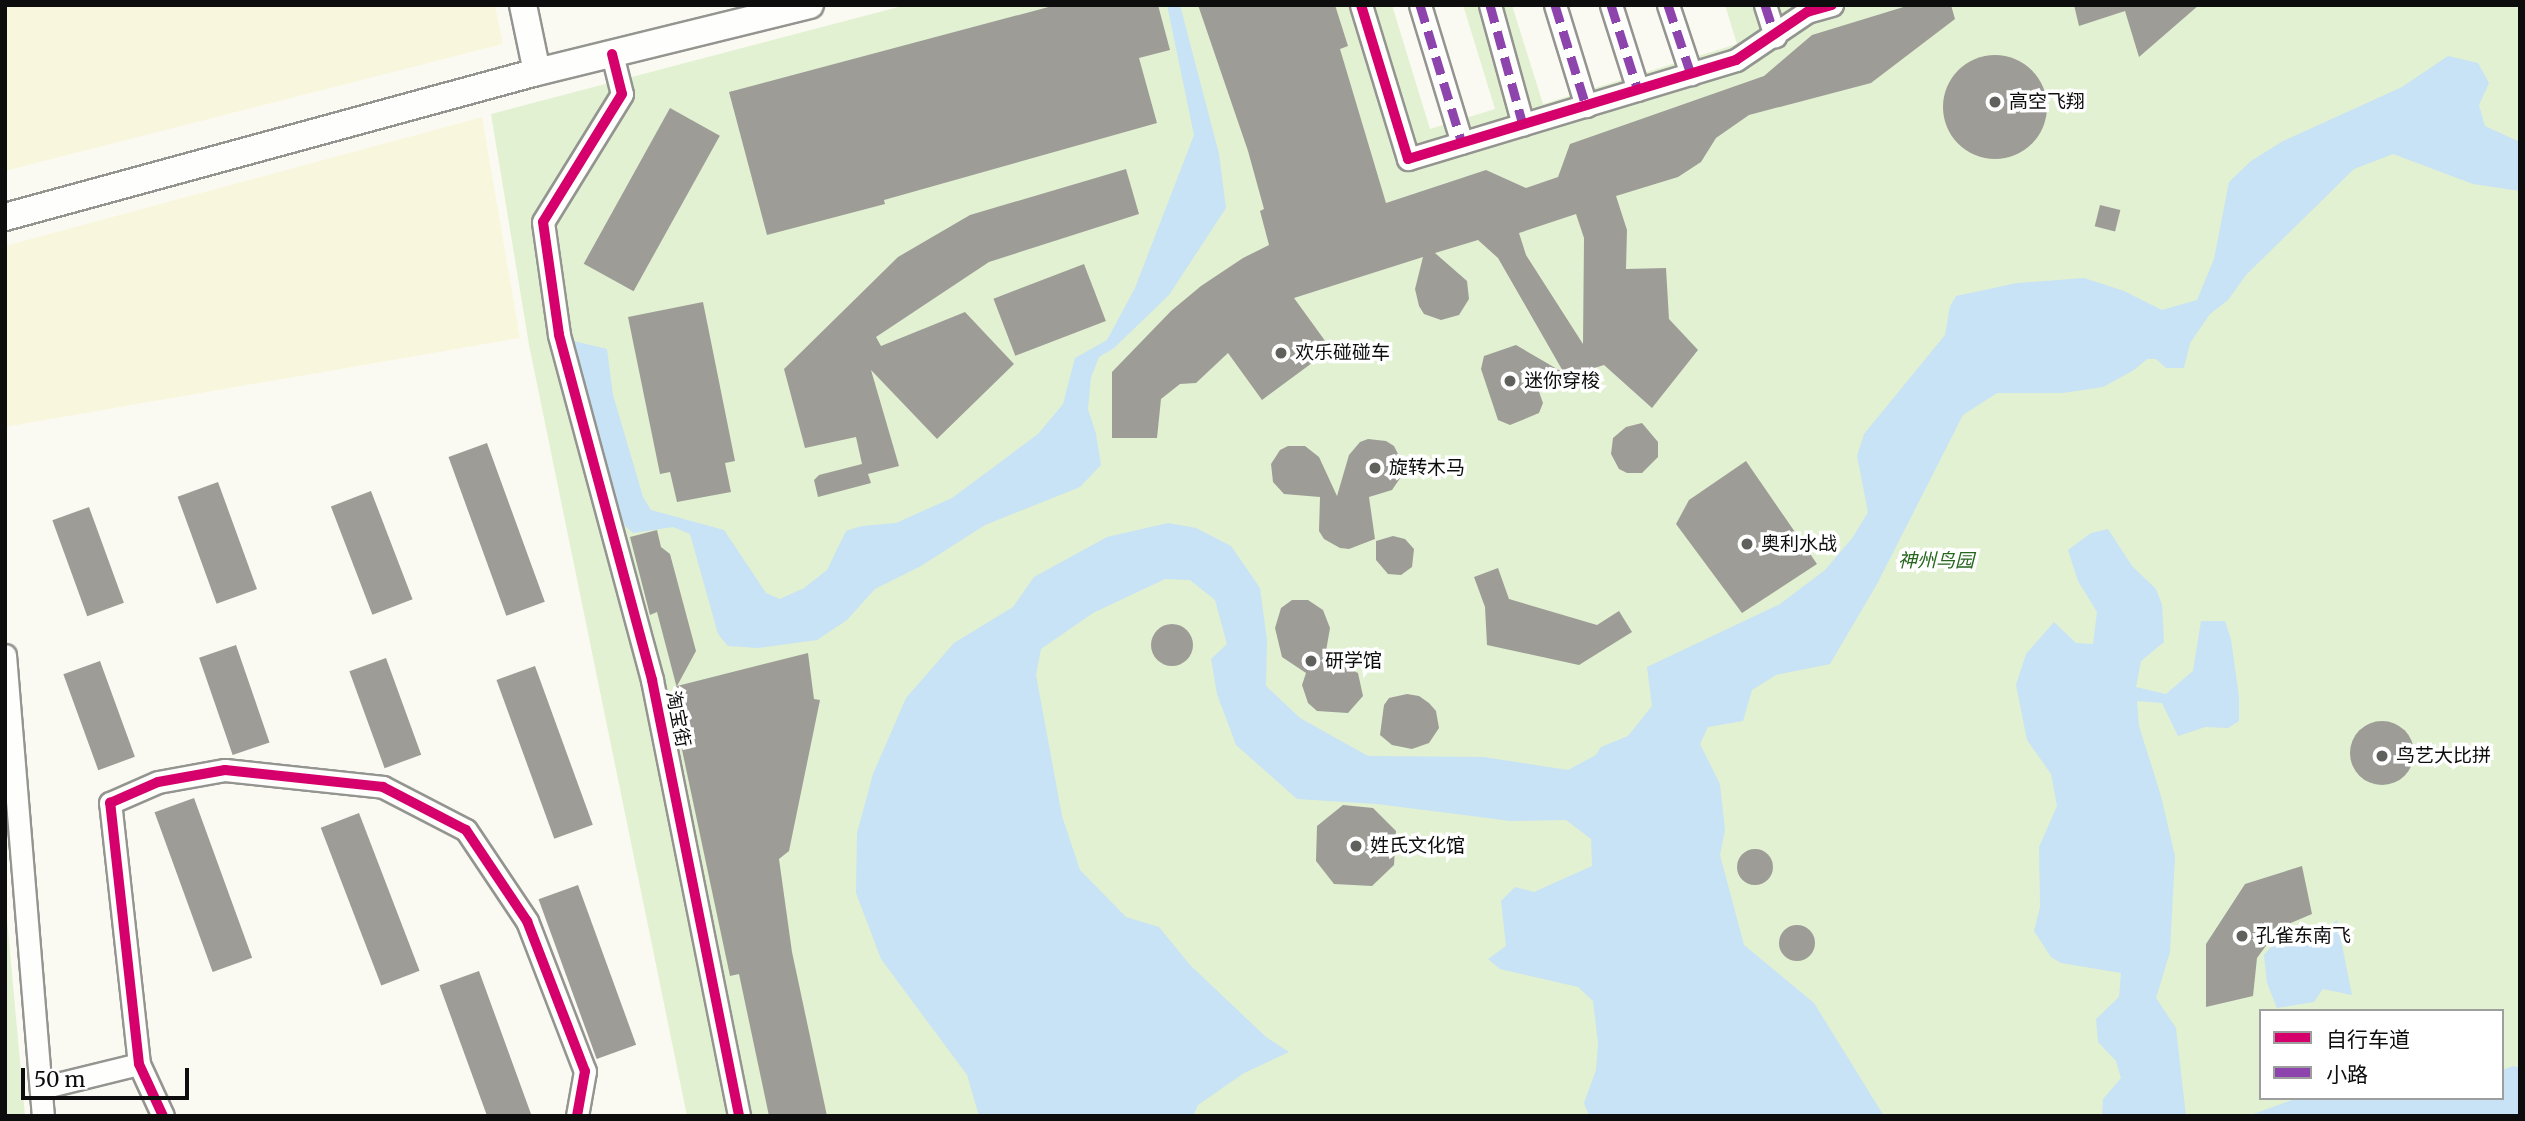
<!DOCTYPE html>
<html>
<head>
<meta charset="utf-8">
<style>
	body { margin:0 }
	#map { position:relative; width:2525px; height:1121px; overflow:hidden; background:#fbfaf2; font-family:Merriweather,"Noto Sans SC",serif }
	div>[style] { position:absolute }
	.farmland>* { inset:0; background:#f8f7de }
	.green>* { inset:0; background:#e2f1d2 }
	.water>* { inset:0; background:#c8e2f6 }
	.building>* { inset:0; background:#9e9c97; transform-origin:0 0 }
	.round { border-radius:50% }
	.roads { filter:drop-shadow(2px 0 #949490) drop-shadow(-2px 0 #949490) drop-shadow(0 2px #949490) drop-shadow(0 -2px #949490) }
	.minor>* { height:21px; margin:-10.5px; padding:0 10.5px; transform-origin:10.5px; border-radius:10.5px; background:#fefefd }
	.tertiary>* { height:26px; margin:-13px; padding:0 13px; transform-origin:13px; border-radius:13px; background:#fefefd }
	.quiet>* { height:9px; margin-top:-4.5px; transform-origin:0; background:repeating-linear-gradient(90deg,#8e44ad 0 18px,transparent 0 27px) }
	.cycleway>* { height:10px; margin:-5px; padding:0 5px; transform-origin:5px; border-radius:5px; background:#d6006c }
	.dots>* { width:19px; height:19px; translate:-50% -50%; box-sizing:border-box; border:4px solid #fff; border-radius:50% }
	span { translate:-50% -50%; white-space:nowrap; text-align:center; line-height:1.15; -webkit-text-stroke:7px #fff; paint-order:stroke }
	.poi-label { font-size:19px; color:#0d0d0d }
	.left { translate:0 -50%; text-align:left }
	.park-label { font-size:19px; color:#26661d; font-style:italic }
	.street-label { font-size:19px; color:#0d0d0d }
	.frame { position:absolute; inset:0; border:7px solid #0d0d0d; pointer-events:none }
	.legend { position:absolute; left:2259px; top:1009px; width:245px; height:91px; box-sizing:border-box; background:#fff; border:2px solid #9e9e9e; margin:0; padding:9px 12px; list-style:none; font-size:21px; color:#0d0d0d }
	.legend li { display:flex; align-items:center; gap:14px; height:35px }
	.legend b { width:35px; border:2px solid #9e9e9e }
	.scale { position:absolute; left:21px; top:1068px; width:168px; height:32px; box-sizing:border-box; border:4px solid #0d0d0d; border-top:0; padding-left:9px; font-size:21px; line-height:24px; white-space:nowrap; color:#0d0d0d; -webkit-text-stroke:5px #fff; paint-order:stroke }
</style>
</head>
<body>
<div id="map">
	<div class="farmland">
		<div style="clip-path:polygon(5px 5px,495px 5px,503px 44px,5px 171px)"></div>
		<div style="clip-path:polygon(482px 117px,520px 338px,5px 427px,5px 246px)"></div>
	</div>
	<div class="green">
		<div style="clip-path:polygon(evenodd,906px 5px,1392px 5px,1430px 129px,1495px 109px,1463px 5px,1512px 5px,1543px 104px,1737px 44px,1725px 5px,2520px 5px,2520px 1116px,687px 1116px,529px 345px,491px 114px,906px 5px,2261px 1011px,2502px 1011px,2502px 1098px,2261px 1098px,2261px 1011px)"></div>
		<div style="clip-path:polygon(5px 897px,25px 1116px,5px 1116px)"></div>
	</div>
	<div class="water">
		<div style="clip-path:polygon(1167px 5px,1180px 5px,1219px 154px,1226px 208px,1169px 295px,1114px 348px,1099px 357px,1091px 377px,1088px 409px,1096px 434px,1101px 465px,1080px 487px,985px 525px,921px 566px,875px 589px,847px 620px,817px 640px,758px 648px,728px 646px,718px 634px,690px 534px,673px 527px,633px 533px,623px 524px,569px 340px,607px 349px,613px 395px,643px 497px,651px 510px,724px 530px,766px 593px,780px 599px,804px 588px,827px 570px,846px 531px,862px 526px,896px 523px,952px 498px,1038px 434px,1063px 404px,1075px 358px,1107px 340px,1135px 288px,1194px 135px)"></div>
		<div style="clip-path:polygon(2448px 56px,2478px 63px,2489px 83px,2479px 105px,2485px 126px,2520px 142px,2520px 191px,2473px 184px,2393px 154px,2354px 169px,2246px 275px,2228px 300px,2210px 314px,2190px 343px,2184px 368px,2166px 368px,2156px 359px,2147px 359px,2134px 370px,2103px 387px,2063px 393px,1997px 393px,1963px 415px,1877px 584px,1830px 664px,1776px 675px,1752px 690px,1743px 721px,1708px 727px,1700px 744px,1720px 784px,1725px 830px,1720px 855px,1744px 945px,1814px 1003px,1884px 1116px,1589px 1116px,1584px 1103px,1596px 1070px,1598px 1043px,1593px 1001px,1578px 987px,1500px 969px,1488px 959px,1506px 946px,1501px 901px,1515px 887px,1534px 892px,1592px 866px,1591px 839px,1566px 820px,1511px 821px,1377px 804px,1297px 799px,1236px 745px,1217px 694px,1211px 659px,1227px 644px,1215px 600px,1190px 580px,1165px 579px,1093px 613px,1041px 649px,1036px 675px,1062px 816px,1080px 870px,1126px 917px,1159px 927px,1190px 965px,1266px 1037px,1289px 1052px,1244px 1073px,1198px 1105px,1193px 1116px,979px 1116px,967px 1075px,881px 959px,856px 893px,857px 833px,873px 774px,906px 698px,954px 643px,1013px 607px,1034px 577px,1107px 537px,1168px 523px,1196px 528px,1231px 546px,1260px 588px,1267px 640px,1266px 686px,1300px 718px,1368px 756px,1484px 757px,1568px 770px,1596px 755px,1601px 747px,1628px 736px,1652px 706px,1647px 667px,1780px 604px,1825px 570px,1853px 537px,1868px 512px,1857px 456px,1864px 434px,1945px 335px,1950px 306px,1956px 296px,2017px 283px,2084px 278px,2124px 291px,2162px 310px,2197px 300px,2214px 259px,2229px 182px,2251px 161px,2283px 141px,2402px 87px)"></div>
		<div style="clip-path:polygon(2108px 529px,2132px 566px,2156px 589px,2162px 605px,2164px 642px,2141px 661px,2136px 687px,2166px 694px,2193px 671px,2201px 621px,2225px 621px,2231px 639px,2239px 697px,2239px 721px,2228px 728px,2205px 727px,2178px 736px,2162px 703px,2137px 701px,2139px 726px,2161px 796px,2175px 856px,2170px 952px,2156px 998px,2176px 1028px,2186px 1116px,2102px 1116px,2103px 1099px,2121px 1078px,2116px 1061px,2098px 1042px,2096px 1019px,2119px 997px,2121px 973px,2061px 963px,2051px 957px,2034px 931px,2040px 907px,2039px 847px,2057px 806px,2051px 774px,2027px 740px,2016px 685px,2026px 654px,2054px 622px,2076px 643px,2093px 644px,2097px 612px,2078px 581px,2068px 550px,2091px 533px)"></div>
		<div style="clip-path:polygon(2337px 920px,2352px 995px,2323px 989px,2314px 1002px,2277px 1008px,2267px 983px,2264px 955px,2271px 947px,2291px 937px,2315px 939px)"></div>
		<div style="clip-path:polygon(2513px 1066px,2520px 1068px,2520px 1116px,2248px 1116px,2298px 1098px,2502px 1098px,2502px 1070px)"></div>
	</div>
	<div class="building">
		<div style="clip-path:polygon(1056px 5px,1158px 5px,1170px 50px,1139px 58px,1157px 123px,884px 200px,885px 204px,767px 235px,729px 92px)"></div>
		<div style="clip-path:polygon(evenodd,1198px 5px,1335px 5px,1348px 46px,1340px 49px,1386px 203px,1486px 170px,1526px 188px,1558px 177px,1570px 144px,1764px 76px,1812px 35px,1910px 5px,1951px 5px,1955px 19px,1871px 83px,1749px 115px,1716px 138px,1701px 162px,1678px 177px,1616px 196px,1627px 230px,1626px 269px,1666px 268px,1669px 319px,1698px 350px,1652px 408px,1604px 365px,1537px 386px,1543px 403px,1539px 413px,1510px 425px,1498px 420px,1481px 369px,1484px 356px,1516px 345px,1564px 373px,1498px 258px,1478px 240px,1435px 253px,1467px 281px,1469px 299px,1459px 315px,1441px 320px,1424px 314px,1419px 306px,1415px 289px,1423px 257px,1294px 298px,1331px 349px,1262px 400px,1228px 353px,1196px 383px,1180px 384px,1161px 399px,1157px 438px,1112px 438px,1112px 372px,1171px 311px,1201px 286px,1243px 258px,1269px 245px,1260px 211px,1264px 209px,1248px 151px,1198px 5px,1576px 214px,1584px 238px,1583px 344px,1526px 255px,1519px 233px,1576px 214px)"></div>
		<div style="clip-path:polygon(2074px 5px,2199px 5px,2139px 57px,2125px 11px,2079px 26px)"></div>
		<div class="round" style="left:1943px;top:55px;width:104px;height:104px"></div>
		<div style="left:670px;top:108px;width:57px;height:178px;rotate:29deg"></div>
		<div style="clip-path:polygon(1126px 169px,1139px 214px,989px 262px,876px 337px,881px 346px,965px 312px,1014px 364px,937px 439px,871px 370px,899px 466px,868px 474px,871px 483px,818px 497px,814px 480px,819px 475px,862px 464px,856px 437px,805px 448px,784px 369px,898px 257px,970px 215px)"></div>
		<div style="left:2100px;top:205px;width:21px;height:22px;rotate:14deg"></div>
		<div style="left:1084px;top:264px;width:61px;height:97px;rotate:69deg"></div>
		<div style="clip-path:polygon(703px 302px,735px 461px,725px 463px,731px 492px,677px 502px,670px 472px,660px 474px,628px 317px)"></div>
		<div style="clip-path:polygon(1642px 423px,1658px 442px,1658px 457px,1642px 473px,1627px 473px,1619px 469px,1611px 454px,1613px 438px,1626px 427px)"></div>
		<div style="clip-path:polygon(1368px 439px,1386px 441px,1394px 446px,1403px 464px,1403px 474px,1392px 490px,1369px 497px,1375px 539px,1349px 549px,1340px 548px,1324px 539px,1319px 531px,1320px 497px,1284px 494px,1273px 482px,1271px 464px,1280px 450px,1288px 446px,1305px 446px,1319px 457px,1337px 496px,1349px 455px,1360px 442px)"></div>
		<div style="left:487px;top:443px;width:169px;height:41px;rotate:70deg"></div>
		<div style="clip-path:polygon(1746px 461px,1817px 564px,1742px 613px,1676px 524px,1689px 500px)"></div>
		<div style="left:218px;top:482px;width:114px;height:43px;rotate:70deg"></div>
		<div style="left:371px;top:491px;width:116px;height:43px;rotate:69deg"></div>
		<div style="left:89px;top:507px;width:102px;height:39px;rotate:70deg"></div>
		<div style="clip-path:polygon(657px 530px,661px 547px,670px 554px,696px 651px,677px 686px,808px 653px,814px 699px,820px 700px,789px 851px,779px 859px,792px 952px,827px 1116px,769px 1116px,739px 974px,730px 976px,671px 698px,679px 696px,657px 612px,650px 615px,630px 537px)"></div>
		<div style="clip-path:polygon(1393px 536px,1405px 539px,1414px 549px,1412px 567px,1401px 575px,1388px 574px,1376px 560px,1376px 541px)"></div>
		<div style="clip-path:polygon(1498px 568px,1509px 599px,1597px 625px,1619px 611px,1632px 632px,1579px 665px,1487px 645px,1485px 607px,1474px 577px)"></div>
		<div style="clip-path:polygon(1292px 600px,1308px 600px,1323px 610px,1330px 628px,1325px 657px,1358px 673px,1363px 696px,1348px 713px,1317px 711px,1308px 703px,1302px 685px,1306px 673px,1282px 657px,1275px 628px,1281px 608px)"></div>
		<div class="round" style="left:1151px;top:624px;width:42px;height:42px"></div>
		<div style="left:236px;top:645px;width:103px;height:39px;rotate:71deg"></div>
		<div style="left:386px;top:658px;width:103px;height:39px;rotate:70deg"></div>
		<div style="left:100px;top:661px;width:102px;height:39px;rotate:70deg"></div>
		<div style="left:535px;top:666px;width:169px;height:41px;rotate:70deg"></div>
		<div style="clip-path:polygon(1407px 694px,1419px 696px,1429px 703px,1436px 711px,1439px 728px,1429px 743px,1412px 749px,1392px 745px,1380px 735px,1384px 705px,1389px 698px)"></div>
		<div class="round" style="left:2350px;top:721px;width:64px;height:64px"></div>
		<div style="left:194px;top:798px;width:170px;height:42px;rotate:70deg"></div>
		<div style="clip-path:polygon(1343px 805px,1373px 808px,1396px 831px,1394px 865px,1372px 886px,1334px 884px,1316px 861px,1317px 826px)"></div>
		<div style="left:359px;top:813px;width:169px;height:41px;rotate:69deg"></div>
		<div class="round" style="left:1737px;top:849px;width:36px;height:36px"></div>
		<div style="clip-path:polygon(2302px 866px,2312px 914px,2279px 928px,2257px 958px,2253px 996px,2206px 1007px,2206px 944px,2245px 884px)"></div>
		<div style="left:578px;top:885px;width:170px;height:42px;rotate:70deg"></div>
		<div class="round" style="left:1779px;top:925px;width:36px;height:36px"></div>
		<div style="left:479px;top:971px;width:155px;height:42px;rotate:70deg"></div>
	</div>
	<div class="roads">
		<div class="minor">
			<div style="left:1361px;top:5px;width:161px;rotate:73deg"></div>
			<div style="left:1408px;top:159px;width:343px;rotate:-16.8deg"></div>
			<div style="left:1736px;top:60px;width:86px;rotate:-34.1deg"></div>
			<div style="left:1807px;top:12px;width:26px;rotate:-16deg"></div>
			<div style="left:1420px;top:5px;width:144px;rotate:73.1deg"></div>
			<div style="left:1490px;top:5px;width:124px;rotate:74.6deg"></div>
			<div style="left:1555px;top:5px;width:106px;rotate:72.9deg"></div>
			<div style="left:1611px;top:5px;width:89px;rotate:72.4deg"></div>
			<div style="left:1668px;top:5px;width:73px;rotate:71.6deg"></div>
			<div style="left:1765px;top:5px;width:33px;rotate:72deg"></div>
			<div style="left:612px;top:54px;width:41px;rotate:76deg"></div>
			<div style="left:622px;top:94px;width:150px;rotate:121.7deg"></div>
			<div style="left:543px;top:222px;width:114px;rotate:81.9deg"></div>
			<div style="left:559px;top:335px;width:357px;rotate:74.9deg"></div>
			<div style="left:652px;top:680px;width:445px;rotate:78.7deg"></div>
			<div style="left:5px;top:655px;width:463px;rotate:85.3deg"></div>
			<div style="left:41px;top:1088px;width:101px;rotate:-13.8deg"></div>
			<div style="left:163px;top:1116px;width:57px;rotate:-114.8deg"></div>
			<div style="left:139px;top:1064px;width:263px;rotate:-96.3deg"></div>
			<div style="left:110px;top:803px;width:52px;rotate:-23.6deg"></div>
			<div style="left:158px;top:782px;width:68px;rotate:-10.2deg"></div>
			<div style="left:225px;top:770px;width:159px;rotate:6.1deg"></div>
			<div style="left:383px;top:787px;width:93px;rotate:27.4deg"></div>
			<div style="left:466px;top:830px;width:110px;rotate:56.2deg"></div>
			<div style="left:527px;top:921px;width:161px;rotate:68.9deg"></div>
			<div style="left:585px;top:1071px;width:46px;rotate:100.1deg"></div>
		</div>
		<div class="tertiary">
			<div style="left:523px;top:5px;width:68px;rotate:78.2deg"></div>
			<div style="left:5px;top:217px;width:551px;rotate:-15.25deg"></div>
			<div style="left:537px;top:72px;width:281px;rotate:-13.8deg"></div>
		</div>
	</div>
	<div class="quiet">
		<div style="left:1420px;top:5px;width:144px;rotate:73.1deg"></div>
		<div style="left:1490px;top:5px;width:124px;rotate:74.6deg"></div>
		<div style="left:1555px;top:5px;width:106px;rotate:72.9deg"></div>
		<div style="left:1611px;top:5px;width:89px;rotate:72.4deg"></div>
		<div style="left:1668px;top:5px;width:73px;rotate:71.6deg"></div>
		<div style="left:1765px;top:5px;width:33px;rotate:72deg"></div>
	</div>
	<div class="cycleway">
		<div style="left:1361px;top:5px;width:161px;rotate:73deg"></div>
		<div style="left:1408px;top:159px;width:343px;rotate:-16.8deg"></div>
		<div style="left:1736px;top:60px;width:86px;rotate:-34.1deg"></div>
		<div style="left:1807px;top:12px;width:26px;rotate:-16deg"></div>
		<div style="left:612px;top:54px;width:41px;rotate:76deg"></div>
		<div style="left:622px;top:94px;width:150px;rotate:121.7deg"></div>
		<div style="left:543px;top:222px;width:114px;rotate:81.9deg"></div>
		<div style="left:559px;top:335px;width:357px;rotate:74.9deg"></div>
		<div style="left:652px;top:680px;width:445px;rotate:78.7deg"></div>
		<div style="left:163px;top:1116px;width:57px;rotate:-114.8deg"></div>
		<div style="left:139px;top:1064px;width:263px;rotate:-96.3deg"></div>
		<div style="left:110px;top:803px;width:52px;rotate:-23.6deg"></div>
		<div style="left:158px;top:782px;width:68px;rotate:-10.2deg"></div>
		<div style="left:225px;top:770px;width:159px;rotate:6.1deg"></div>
		<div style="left:383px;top:787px;width:93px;rotate:27.4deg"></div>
		<div style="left:466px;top:830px;width:110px;rotate:56.2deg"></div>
		<div style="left:527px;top:921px;width:161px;rotate:68.9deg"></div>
		<div style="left:585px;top:1071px;width:46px;rotate:100.1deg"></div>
	</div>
	<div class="dots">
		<div style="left:1995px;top:102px;background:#60605d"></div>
		<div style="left:1281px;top:353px;background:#60605d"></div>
		<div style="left:1510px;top:381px;background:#60605d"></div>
		<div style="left:1375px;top:468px;background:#60605d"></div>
		<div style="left:1747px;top:544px;background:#60605d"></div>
		<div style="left:1311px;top:661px;background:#60605d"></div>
		<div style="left:2382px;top:756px;background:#60605d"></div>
		<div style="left:1356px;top:846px;background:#60605d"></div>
		<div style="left:2242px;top:936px;background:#60605d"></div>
	</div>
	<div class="poi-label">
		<span class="left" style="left:2009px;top:102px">高空飞翔</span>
		<span class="left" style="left:1295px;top:353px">欢乐碰碰车</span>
		<span class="left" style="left:1524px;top:381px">迷你穿梭</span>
		<span class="left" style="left:1389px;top:468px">旋转木马</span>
		<span class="left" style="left:1761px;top:544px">奥利水战</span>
		<span class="left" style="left:1325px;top:661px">研学馆</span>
		<span class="left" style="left:2396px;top:756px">鸟艺大比拼</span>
		<span class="left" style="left:1370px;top:846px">姓氏文化馆</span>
		<span class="left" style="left:2256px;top:936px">孔雀东南飞</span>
	</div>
	<div class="park-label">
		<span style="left:1936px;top:561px">神州鸟园</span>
	</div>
	<div class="street-label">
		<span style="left:678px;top:719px;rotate:79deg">淘宝街</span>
	</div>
	<div class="frame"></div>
	<ul class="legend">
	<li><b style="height:9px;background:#d6006c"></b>自行车道</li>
	<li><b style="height:9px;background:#8e44ad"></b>小路</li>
	</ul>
	<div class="scale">50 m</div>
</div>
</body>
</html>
